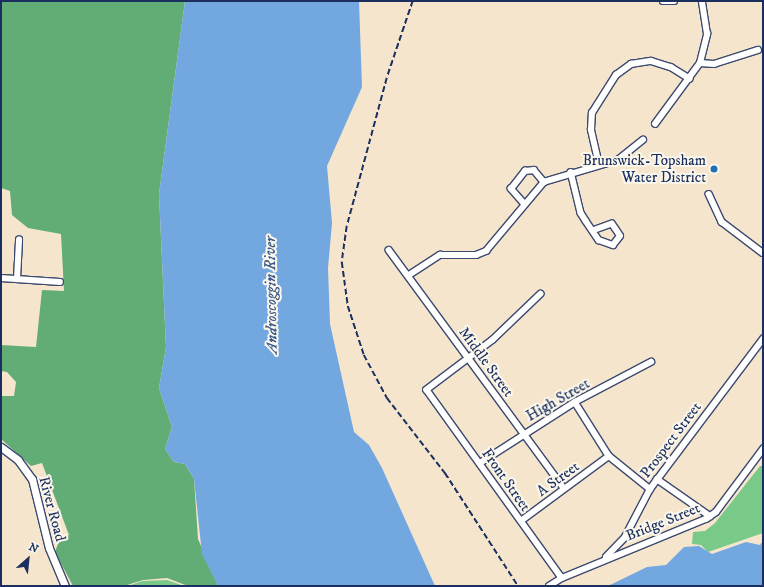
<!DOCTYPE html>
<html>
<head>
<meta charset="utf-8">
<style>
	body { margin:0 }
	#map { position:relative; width:764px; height:587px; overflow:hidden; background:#f5e5cd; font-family:"IM FELL DW Pica",serif }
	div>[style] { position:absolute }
	.green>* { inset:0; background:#79c989 }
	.forest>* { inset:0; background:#62ad75 }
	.water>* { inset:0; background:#72a7df }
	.roads { filter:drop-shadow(1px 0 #3c4a6f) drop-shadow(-1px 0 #3c4a6f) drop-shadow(0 1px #3c4a6f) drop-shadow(0 -1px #3c4a6f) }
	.minor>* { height:5.5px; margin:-2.75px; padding:0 2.75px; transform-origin:2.75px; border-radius:2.75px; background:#fff }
	.tertiary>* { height:7px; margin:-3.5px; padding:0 3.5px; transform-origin:3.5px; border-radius:3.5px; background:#fff }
	.rail>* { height:1.5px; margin-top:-0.75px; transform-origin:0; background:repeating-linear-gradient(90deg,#1b2f5e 0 6px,transparent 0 9px) }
	.dots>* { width:11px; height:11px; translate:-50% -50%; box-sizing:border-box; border:2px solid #fbf7ec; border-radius:50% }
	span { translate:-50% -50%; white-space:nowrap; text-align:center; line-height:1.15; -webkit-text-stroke:4px #fbf7ec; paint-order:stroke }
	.poi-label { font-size:15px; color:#1b2f5e }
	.right { translate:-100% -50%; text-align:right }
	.street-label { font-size:15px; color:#1b2f5e }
	.water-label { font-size:16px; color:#39598b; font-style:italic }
	.frame { position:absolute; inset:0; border:2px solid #1b2f5e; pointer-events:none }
	.north { position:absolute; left:8px; top:539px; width:40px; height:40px; -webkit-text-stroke:3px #fbf7ec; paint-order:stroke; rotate:27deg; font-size:11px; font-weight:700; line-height:16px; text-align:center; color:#1b2f5e }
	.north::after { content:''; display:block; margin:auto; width:14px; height:18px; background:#1b2f5e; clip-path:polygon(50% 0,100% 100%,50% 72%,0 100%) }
</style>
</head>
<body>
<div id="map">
	<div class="green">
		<div style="clip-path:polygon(760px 466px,763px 466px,763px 533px,708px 552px,701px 545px,692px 544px,693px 532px,705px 531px,715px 523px)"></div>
		<div style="clip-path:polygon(167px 580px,184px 586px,128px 586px,142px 581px)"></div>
	</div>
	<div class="forest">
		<div style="clip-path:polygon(1px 1px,185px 1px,159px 194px,166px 347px,159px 388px,172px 427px,165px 449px,174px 462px,185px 464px,194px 479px,198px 539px,218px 586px,188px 586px,167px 578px,143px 580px,124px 586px,73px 586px,55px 552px,59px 541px,69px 535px,42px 463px,31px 466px,1px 439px,1px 396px,14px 396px,16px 382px,7px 372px,1px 371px,1px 345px,36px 347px,42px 290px,64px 291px,61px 234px,28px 228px,12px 215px,10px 191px,1px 188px)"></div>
	</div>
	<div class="water">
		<div style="clip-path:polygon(185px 1px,359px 1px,362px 87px,327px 166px,332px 223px,328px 268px,330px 324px,354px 432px,369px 445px,382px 468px,435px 586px,218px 586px,202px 554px,194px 479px,185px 464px,174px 462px,165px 449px,172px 427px,159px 388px,166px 347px,159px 194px)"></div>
		<div style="clip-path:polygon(763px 541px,763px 586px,608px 586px,647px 567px,666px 565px,684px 547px,699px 546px,712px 554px,746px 542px,760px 545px)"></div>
	</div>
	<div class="roads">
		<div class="minor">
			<div style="left:663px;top:1px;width:11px"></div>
			<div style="left:700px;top:63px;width:14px;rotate:4deg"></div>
			<div style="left:714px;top:64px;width:46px;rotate:-17.7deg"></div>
			<div style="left:655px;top:124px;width:76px;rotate:-53.6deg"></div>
			<div style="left:700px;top:63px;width:30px;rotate:-76deg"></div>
			<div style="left:707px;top:34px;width:33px;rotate:-99deg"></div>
			<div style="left:599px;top:165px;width:36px;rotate:-103deg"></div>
			<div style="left:591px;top:130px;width:17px;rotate:-87deg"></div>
			<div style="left:592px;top:113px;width:45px;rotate:-57.7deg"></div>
			<div style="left:616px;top:75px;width:19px;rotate:-36deg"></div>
			<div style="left:631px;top:64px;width:20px;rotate:-9deg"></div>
			<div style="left:651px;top:61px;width:21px;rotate:17deg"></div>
			<div style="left:671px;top:67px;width:22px;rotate:32deg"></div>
			<div style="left:571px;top:172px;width:42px;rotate:76.3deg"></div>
			<div style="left:581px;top:213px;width:9px;rotate:58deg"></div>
			<div style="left:586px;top:221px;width:23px;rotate:56deg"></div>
			<div style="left:599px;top:240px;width:15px;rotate:20deg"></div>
			<div style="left:613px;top:245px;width:11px;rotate:-52deg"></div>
			<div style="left:620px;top:236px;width:14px;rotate:-124deg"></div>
			<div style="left:612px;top:224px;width:20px;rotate:160deg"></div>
			<div style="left:709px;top:194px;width:31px;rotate:65deg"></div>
			<div style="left:722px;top:222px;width:51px;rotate:37.1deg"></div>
			<div style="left:524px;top:204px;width:20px;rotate:-131deg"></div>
			<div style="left:511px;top:189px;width:23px;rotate:-52deg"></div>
			<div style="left:525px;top:171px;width:9px;rotate:-6deg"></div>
			<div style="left:534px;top:170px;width:16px;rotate:50deg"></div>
			<div style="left:389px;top:250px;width:295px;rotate:53.7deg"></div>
			<div style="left:409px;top:275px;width:37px;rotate:-33deg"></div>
			<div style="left:440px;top:255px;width:36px"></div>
			<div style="left:476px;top:255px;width:11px;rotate:-22deg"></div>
			<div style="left:486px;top:251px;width:90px;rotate:-50deg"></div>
			<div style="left:544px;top:182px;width:77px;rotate:-16.6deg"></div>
			<div style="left:618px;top:160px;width:32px;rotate:-39deg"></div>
			<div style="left:1px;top:278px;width:59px;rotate:3.9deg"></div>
			<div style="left:17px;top:279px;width:39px;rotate:-87deg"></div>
			<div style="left:541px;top:294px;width:66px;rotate:136.2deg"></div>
			<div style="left:493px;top:340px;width:83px;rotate:142.9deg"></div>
			<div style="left:427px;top:390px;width:231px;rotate:54.3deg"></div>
			<div style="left:562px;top:578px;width:156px;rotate:-22.3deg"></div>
			<div style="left:706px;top:519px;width:12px;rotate:-35deg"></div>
			<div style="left:716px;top:512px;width:79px;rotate:-53.3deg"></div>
			<div style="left:575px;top:402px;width:64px;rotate:57.8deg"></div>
			<div style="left:609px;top:456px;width:53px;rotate:38.8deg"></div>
			<div style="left:480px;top:463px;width:113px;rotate:-32.7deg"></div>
			<div style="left:575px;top:402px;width:86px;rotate:-27.8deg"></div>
			<div style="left:657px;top:479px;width:65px;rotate:34.9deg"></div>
			<div style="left:521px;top:521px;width:109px;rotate:-36.5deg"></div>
			<div style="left:606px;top:557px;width:28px;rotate:-46deg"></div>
			<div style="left:625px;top:537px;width:54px;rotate:-62.5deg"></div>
			<div style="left:650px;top:489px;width:188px;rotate:-53deg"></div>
			<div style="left:549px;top:586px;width:15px;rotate:-32deg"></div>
		</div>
		<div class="tertiary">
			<div style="left:1px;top:447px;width:21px;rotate:37deg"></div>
			<div style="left:18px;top:460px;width:24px;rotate:54deg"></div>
			<div style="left:32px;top:479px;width:71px;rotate:76.2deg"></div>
			<div style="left:49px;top:548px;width:41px;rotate:67.2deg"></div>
		</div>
	</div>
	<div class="rail">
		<div style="left:413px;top:1px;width:81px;rotate:108.7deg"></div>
		<div style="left:387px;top:78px;width:153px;rotate:105.1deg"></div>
		<div style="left:347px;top:226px;width:36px;rotate:98deg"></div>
		<div style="left:342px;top:262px;width:44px;rotate:82.2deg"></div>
		<div style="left:348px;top:306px;width:52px;rotate:71.9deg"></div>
		<div style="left:364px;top:355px;width:49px;rotate:61.9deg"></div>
		<div style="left:387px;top:398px;width:95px;rotate:52.3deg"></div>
		<div style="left:445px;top:473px;width:135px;rotate:57.1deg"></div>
	</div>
	<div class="dots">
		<div style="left:714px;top:169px;background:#1f6fb2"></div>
	</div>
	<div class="poi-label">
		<span class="right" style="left:706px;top:169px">Brunswick-Topsham<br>Water District</span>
	</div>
	<div class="street-label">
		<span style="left:486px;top:362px;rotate:54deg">Middle Street</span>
		<span style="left:558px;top:400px;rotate:-30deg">High Street</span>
		<span style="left:671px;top:440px;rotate:-53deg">Prospect Street</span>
		<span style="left:558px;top:479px;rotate:-36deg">A Street</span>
		<span style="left:506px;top:480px;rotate:55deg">Front Street</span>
		<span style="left:52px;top:509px;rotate:75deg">River Road</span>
		<span style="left:663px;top:522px;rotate:-22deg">Bridge Street</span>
	</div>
	<div class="water-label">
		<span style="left:271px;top:295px;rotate:-91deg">Androscoggin River</span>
	</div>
	<div class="frame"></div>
	<div class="north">N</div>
</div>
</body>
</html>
